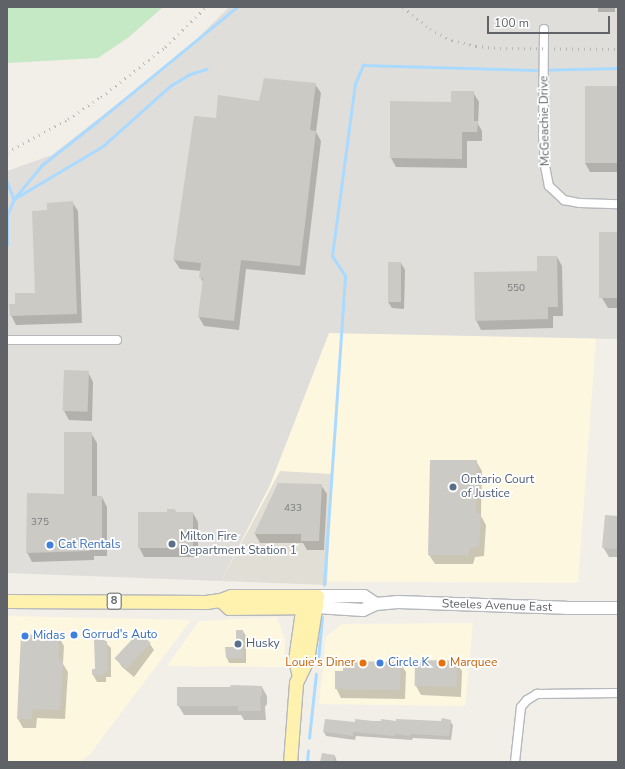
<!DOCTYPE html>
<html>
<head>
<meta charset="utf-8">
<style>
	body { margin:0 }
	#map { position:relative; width:625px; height:769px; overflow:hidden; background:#f1efe8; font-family:"Nunito Sans",sans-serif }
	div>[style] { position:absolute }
	.commercial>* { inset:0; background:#fef7e0 }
	.industrial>* { inset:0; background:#e0deda }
	.education>* { inset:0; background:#e1ded6 }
	.green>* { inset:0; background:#c5e8c5 }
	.shadow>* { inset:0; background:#0003; transform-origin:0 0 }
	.stream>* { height:2.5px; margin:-1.25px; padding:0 1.25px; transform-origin:1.25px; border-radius:1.25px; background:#aadaff }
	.building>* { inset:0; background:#cccac5; transform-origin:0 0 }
	.roads { filter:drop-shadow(1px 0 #b5b8bc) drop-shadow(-1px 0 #b5b8bc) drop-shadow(0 1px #b5b8bc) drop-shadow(0 -1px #b5b8bc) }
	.minor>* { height:8px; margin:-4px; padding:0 4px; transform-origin:4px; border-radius:4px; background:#fff }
	.secondary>* { height:12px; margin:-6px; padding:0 6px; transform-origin:6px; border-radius:6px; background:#fff }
	.primary>* { height:13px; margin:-6.5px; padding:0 6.5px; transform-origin:6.5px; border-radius:6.5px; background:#fff2af }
	.rail>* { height:2.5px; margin-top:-1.25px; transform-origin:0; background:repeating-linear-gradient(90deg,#b6b7b8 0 1px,transparent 0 6px) }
	.dots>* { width:11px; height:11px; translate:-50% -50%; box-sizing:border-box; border:2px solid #fff; border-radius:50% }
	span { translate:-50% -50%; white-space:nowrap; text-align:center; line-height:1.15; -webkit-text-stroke:3.5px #fff; paint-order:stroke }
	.number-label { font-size:10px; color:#7a7d7f }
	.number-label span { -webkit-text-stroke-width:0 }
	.shield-label span { padding:1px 3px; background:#fff; border:1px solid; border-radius:3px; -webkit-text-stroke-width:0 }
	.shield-label { font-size:11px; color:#5f6368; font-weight:700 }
	.street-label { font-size:12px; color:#5f6368 }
	.service-label { font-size:12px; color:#4e5e75 }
	.left { translate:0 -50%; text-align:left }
	.shop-label { font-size:12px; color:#366cbe }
	.food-label { font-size:12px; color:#c56008 }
	.right { translate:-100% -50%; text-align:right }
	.frame { position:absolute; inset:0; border:8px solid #5f6368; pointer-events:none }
	.scale { position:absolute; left:487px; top:16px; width:123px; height:18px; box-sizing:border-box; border:2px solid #5f6368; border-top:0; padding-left:5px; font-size:12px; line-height:14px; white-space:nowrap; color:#5f6368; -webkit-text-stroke:3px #fff; paint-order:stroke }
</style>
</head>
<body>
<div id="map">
	<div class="commercial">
		<div style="clip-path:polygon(329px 333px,596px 338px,578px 583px,221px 581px,270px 485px)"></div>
		<div style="clip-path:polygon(7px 616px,191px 620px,90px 754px,80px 762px,7px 762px)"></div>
		<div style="clip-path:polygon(277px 617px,285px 640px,284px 667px,167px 666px,199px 621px)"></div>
		<div style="clip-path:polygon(473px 623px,465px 706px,319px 704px,326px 637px,342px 624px)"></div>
	</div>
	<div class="industrial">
		<div style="clip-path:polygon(229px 7px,618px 7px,618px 339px,329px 333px,270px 485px,221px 581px,7px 573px,7px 171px,52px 155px,187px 49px)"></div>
	</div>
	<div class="education">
		<div style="clip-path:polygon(280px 471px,332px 474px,327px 585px,221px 581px)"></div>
	</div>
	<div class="green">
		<div style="clip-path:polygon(7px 7px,163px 7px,129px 37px,98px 58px,7px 63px)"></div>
	</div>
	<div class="shadow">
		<div style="left:598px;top:7px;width:17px;height:5px"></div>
		<div style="clip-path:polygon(315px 84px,321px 93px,316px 132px,321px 141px,305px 275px,246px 269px,239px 330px,204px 326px,199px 317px,204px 283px,200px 277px,201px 271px,180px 269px,174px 260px,217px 119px,260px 102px)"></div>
		<div style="clip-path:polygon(618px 87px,618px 172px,590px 172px,585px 163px)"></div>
		<div style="clip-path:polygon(473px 92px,479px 102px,478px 124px,482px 131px,482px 141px,467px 141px,467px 168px,396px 167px,391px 158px,452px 103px)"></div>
		<div style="clip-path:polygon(72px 202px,78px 211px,82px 323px,16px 325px,11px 315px,16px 305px,36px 294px,48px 211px)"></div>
		<div style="clip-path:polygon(618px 233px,618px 308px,608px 308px,602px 298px)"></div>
		<div style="clip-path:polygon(557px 257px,562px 266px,563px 316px,553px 316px,553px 328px,481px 330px,476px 320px)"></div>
		<div style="clip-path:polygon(401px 263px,405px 270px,404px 309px,392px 308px,388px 302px)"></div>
		<div style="clip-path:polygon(88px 372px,93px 382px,92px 421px,69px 420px,64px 411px)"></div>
		<div style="clip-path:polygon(91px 433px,97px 443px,97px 497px,102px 497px,107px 507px,107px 556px,94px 556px,94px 560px,32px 562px,27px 552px,65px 495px)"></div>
		<div style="clip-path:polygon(431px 461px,476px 461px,482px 471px,481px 516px,486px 525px,484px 556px,475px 557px,473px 564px,435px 564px,429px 555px)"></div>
		<div style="clip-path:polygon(279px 484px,321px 485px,327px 494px,324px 550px,307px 550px,303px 543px,260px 543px,255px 534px)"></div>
		<div style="clip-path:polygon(175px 510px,176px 513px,193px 513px,198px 522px,198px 557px,144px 557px,139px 547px,168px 513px)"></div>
		<div style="clip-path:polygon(618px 517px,618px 557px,609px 557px,603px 547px)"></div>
		<div style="clip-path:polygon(243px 631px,246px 636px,246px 663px,229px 663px,227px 658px,226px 648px,237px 648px)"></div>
		<div style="clip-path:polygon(59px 637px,64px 646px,63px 664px,68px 672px,65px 719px,37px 718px,36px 728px,23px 728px,18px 719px)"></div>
		<div style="clip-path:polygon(105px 642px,111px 648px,111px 677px,106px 677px,106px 682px,97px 682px,93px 675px)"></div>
		<div style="clip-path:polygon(150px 644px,154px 650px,134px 677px,122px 667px,118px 661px)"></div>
		<div style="clip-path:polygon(416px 661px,456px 662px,462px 671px,461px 697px,421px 695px,416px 686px)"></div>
		<div style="clip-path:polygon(400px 663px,406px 672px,405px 699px,341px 698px,336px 688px)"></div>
		<div style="clip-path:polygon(262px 687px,267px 696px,267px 704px,265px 707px,266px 720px,244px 720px,241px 715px,184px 715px,178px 705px)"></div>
		<div style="clip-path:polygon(450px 721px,453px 725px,451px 740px,413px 738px,412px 740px,356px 736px,355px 740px,326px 736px,324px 732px,356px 724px,442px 722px)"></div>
		<div style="clip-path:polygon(335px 756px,337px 762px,321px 762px)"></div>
	</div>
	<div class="stream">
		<div style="left:7px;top:181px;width:19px;rotate:69deg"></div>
		<div style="left:14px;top:199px;width:44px;rotate:-50.5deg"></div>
		<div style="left:42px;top:165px;width:71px;rotate:-38.2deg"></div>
		<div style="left:98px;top:121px;width:180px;rotate:-39.4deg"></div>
		<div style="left:7px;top:245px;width:30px;rotate:-90deg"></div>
		<div style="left:7px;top:215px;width:17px;rotate:-66deg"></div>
		<div style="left:14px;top:199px;width:104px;rotate:-30.8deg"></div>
		<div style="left:103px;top:146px;width:90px;rotate:-41.8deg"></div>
		<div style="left:170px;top:86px;width:23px;rotate:-31deg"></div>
		<div style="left:190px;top:74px;width:17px;rotate:-17deg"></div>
		<div style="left:324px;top:585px;width:310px;rotate:-86.1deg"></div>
		<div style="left:345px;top:276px;width:24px;rotate:-123deg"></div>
		<div style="left:332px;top:256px;width:174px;rotate:-82.4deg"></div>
		<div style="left:355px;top:84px;width:21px;rotate:-67deg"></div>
		<div style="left:363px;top:65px;width:172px;rotate:1.7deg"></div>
		<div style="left:535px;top:70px;width:83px;rotate:-1.4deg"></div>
		<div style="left:318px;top:660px;width:43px;rotate:-84.7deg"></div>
		<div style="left:309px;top:738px;width:64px;rotate:-83.8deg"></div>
		<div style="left:307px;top:762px;width:11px;rotate:-85deg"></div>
	</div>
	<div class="building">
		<div style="clip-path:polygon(264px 78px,316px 83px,310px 130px,316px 131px,300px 266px,241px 260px,234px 321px,198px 317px,203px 278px,199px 278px,201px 263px,173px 260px,194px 116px,216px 118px,218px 95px,259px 101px)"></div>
		<div style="left:618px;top:86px;width:77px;height:33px;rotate:90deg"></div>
		<div style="clip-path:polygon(451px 91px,474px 91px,474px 121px,478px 121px,477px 132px,462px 132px,462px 159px,390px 158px,390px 101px,451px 102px)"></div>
		<div style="clip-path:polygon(73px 201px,77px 314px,10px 316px,9px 304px,15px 304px,15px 293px,35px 293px,32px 211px,47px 210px,47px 203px)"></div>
		<div style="left:618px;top:232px;width:66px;height:19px;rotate:90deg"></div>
		<div style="clip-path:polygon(537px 256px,557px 256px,558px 307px,548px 307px,548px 319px,475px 321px,474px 272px,537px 271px)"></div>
		<div style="left:388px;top:262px;width:13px;height:40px"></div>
		<div style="left:64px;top:370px;width:25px;height:41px;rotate:2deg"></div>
		<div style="clip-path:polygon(64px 432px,92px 432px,92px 496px,102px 496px,102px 546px,89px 546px,89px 551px,26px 553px,27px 493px,64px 494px)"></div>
		<div style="clip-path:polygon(430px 460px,477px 460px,476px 513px,481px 514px,479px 547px,470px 548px,468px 555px,428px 555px)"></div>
		<div style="clip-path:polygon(278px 483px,322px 484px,319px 541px,301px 541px,301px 534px,254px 534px)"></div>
		<div style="clip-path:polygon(167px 509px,175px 509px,175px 512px,193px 512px,193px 548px,138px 548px,138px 512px,167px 512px)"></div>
		<div style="clip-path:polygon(605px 515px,618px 516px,618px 549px,602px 548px)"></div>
		<div style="clip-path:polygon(236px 630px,243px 630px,243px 658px,226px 658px,225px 647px,236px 647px)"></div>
		<div style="left:139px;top:632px;width:16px;height:36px;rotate:43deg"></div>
		<div style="clip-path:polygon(21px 634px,59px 636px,58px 657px,63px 662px,60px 710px,32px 709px,32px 719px,17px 719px)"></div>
		<div style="clip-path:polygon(94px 639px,104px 639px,105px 641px,107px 641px,107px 671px,103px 671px,103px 676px,92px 675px,92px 669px,95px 669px)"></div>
		<div style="left:415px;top:660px;width:42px;height:26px;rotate:1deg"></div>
		<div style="clip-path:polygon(343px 661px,401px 662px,400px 690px,335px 689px,335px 671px,343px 671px)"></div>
		<div style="clip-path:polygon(231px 685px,262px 686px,262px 694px,260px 697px,261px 711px,238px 711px,238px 706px,177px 706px,177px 687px,230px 687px)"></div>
		<div style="clip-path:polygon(442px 718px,451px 720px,449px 736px,411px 734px,410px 736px,395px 734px,395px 736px,353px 732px,353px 736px,323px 732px,325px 719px,355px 722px,355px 719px,373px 721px,381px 721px,381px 719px,396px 721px,396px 719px,441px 721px)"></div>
		<div style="clip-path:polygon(322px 753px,335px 755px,334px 762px,320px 762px)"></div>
	</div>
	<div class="roads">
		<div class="minor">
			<div style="left:544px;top:29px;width:106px;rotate:90.5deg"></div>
			<div style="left:543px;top:135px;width:31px;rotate:86deg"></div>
			<div style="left:545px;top:166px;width:20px;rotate:79deg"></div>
			<div style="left:549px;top:186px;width:21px;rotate:43deg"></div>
			<div style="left:564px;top:200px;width:16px;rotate:11deg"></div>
			<div style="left:580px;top:203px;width:38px;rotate:2deg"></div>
			<div style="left:7px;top:340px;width:110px"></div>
			<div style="left:515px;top:762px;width:55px;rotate:-83.8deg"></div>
			<div style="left:521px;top:707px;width:9px;rotate:-49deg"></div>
			<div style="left:527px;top:700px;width:12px;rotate:-31deg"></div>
			<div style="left:537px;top:694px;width:81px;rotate:-0.7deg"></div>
		</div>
		<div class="secondary">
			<div style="left:317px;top:596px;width:47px"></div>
			<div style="left:364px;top:596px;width:14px;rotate:34deg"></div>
			<div style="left:316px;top:607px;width:47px;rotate:3.7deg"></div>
			<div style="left:363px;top:610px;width:14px;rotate:-25deg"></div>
			<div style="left:376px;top:604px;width:22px;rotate:-5deg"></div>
			<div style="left:398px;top:602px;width:168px;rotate:2deg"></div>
			<div style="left:566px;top:608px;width:52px"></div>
		</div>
		<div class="primary">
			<div style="left:220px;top:600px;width:12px;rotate:42deg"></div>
			<div style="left:229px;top:608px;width:87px;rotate:-0.7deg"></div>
			<div style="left:7px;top:601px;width:199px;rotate:0.3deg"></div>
			<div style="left:206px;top:602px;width:14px;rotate:-8deg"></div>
			<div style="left:220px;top:600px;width:12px;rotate:-20deg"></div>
			<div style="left:231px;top:596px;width:86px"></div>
			<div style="left:317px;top:596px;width:65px;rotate:98.9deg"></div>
			<div style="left:307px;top:660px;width:25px;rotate:116deg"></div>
			<div style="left:296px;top:683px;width:79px;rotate:94.3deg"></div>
			<div style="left:299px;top:676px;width:16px;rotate:-104deg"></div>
			<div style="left:295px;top:660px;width:64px;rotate:-81.9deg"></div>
		</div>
	</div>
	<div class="rail">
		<div style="left:403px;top:7px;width:35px;rotate:39deg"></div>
		<div style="left:430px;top:29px;width:25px;rotate:27deg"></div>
		<div style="left:452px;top:40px;width:25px;rotate:14deg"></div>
		<div style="left:476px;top:46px;width:24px;rotate:5deg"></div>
		<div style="left:500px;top:48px;width:118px;rotate:0.5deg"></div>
		<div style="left:7px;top:152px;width:69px;rotate:-28.4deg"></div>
		<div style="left:68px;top:119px;width:40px;rotate:-34deg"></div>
		<div style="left:101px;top:97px;width:81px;rotate:-38deg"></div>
		<div style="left:165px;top:47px;width:57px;rotate:-44.3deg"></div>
	</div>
	<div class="dots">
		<div style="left:453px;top:487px;background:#5c6f8a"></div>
		<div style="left:172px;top:544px;background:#5c6f8a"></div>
		<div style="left:50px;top:545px;background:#3f7fe0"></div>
		<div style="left:74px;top:635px;background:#3f7fe0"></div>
		<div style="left:25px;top:636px;background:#3f7fe0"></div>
		<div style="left:238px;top:644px;background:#5c6f8a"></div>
		<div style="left:363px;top:663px;background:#e8710a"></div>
		<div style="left:380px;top:663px;background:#3f7fe0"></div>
		<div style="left:442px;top:663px;background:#e8710a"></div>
	</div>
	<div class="number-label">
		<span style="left:516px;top:289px">550</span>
		<span style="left:293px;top:509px">433</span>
		<span style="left:40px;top:523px">375</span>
	</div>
	<div class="shield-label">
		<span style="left:114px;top:601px">8</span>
	</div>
	<div class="street-label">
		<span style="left:545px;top:121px;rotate:-91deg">McGeachie Drive</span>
		<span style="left:497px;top:606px;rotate:2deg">Steeles Avenue East</span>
	</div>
	<div class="service-label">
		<span class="left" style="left:461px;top:487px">Ontario Court<br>of Justice</span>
		<span class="left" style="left:180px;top:544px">Milton Fire<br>Department Station 1</span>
		<span class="left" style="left:246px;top:644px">Husky</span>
	</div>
	<div class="shop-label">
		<span class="left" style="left:58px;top:545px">Cat Rentals</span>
		<span class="left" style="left:82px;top:635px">Gorrud's Auto</span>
		<span class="left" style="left:33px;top:636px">Midas</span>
		<span class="left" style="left:388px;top:663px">Circle K</span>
	</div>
	<div class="food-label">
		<span class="right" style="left:355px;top:663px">Louie's Diner</span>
		<span class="left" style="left:450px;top:663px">Marquee</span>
	</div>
	<div class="frame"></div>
	<div class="scale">100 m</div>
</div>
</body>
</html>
